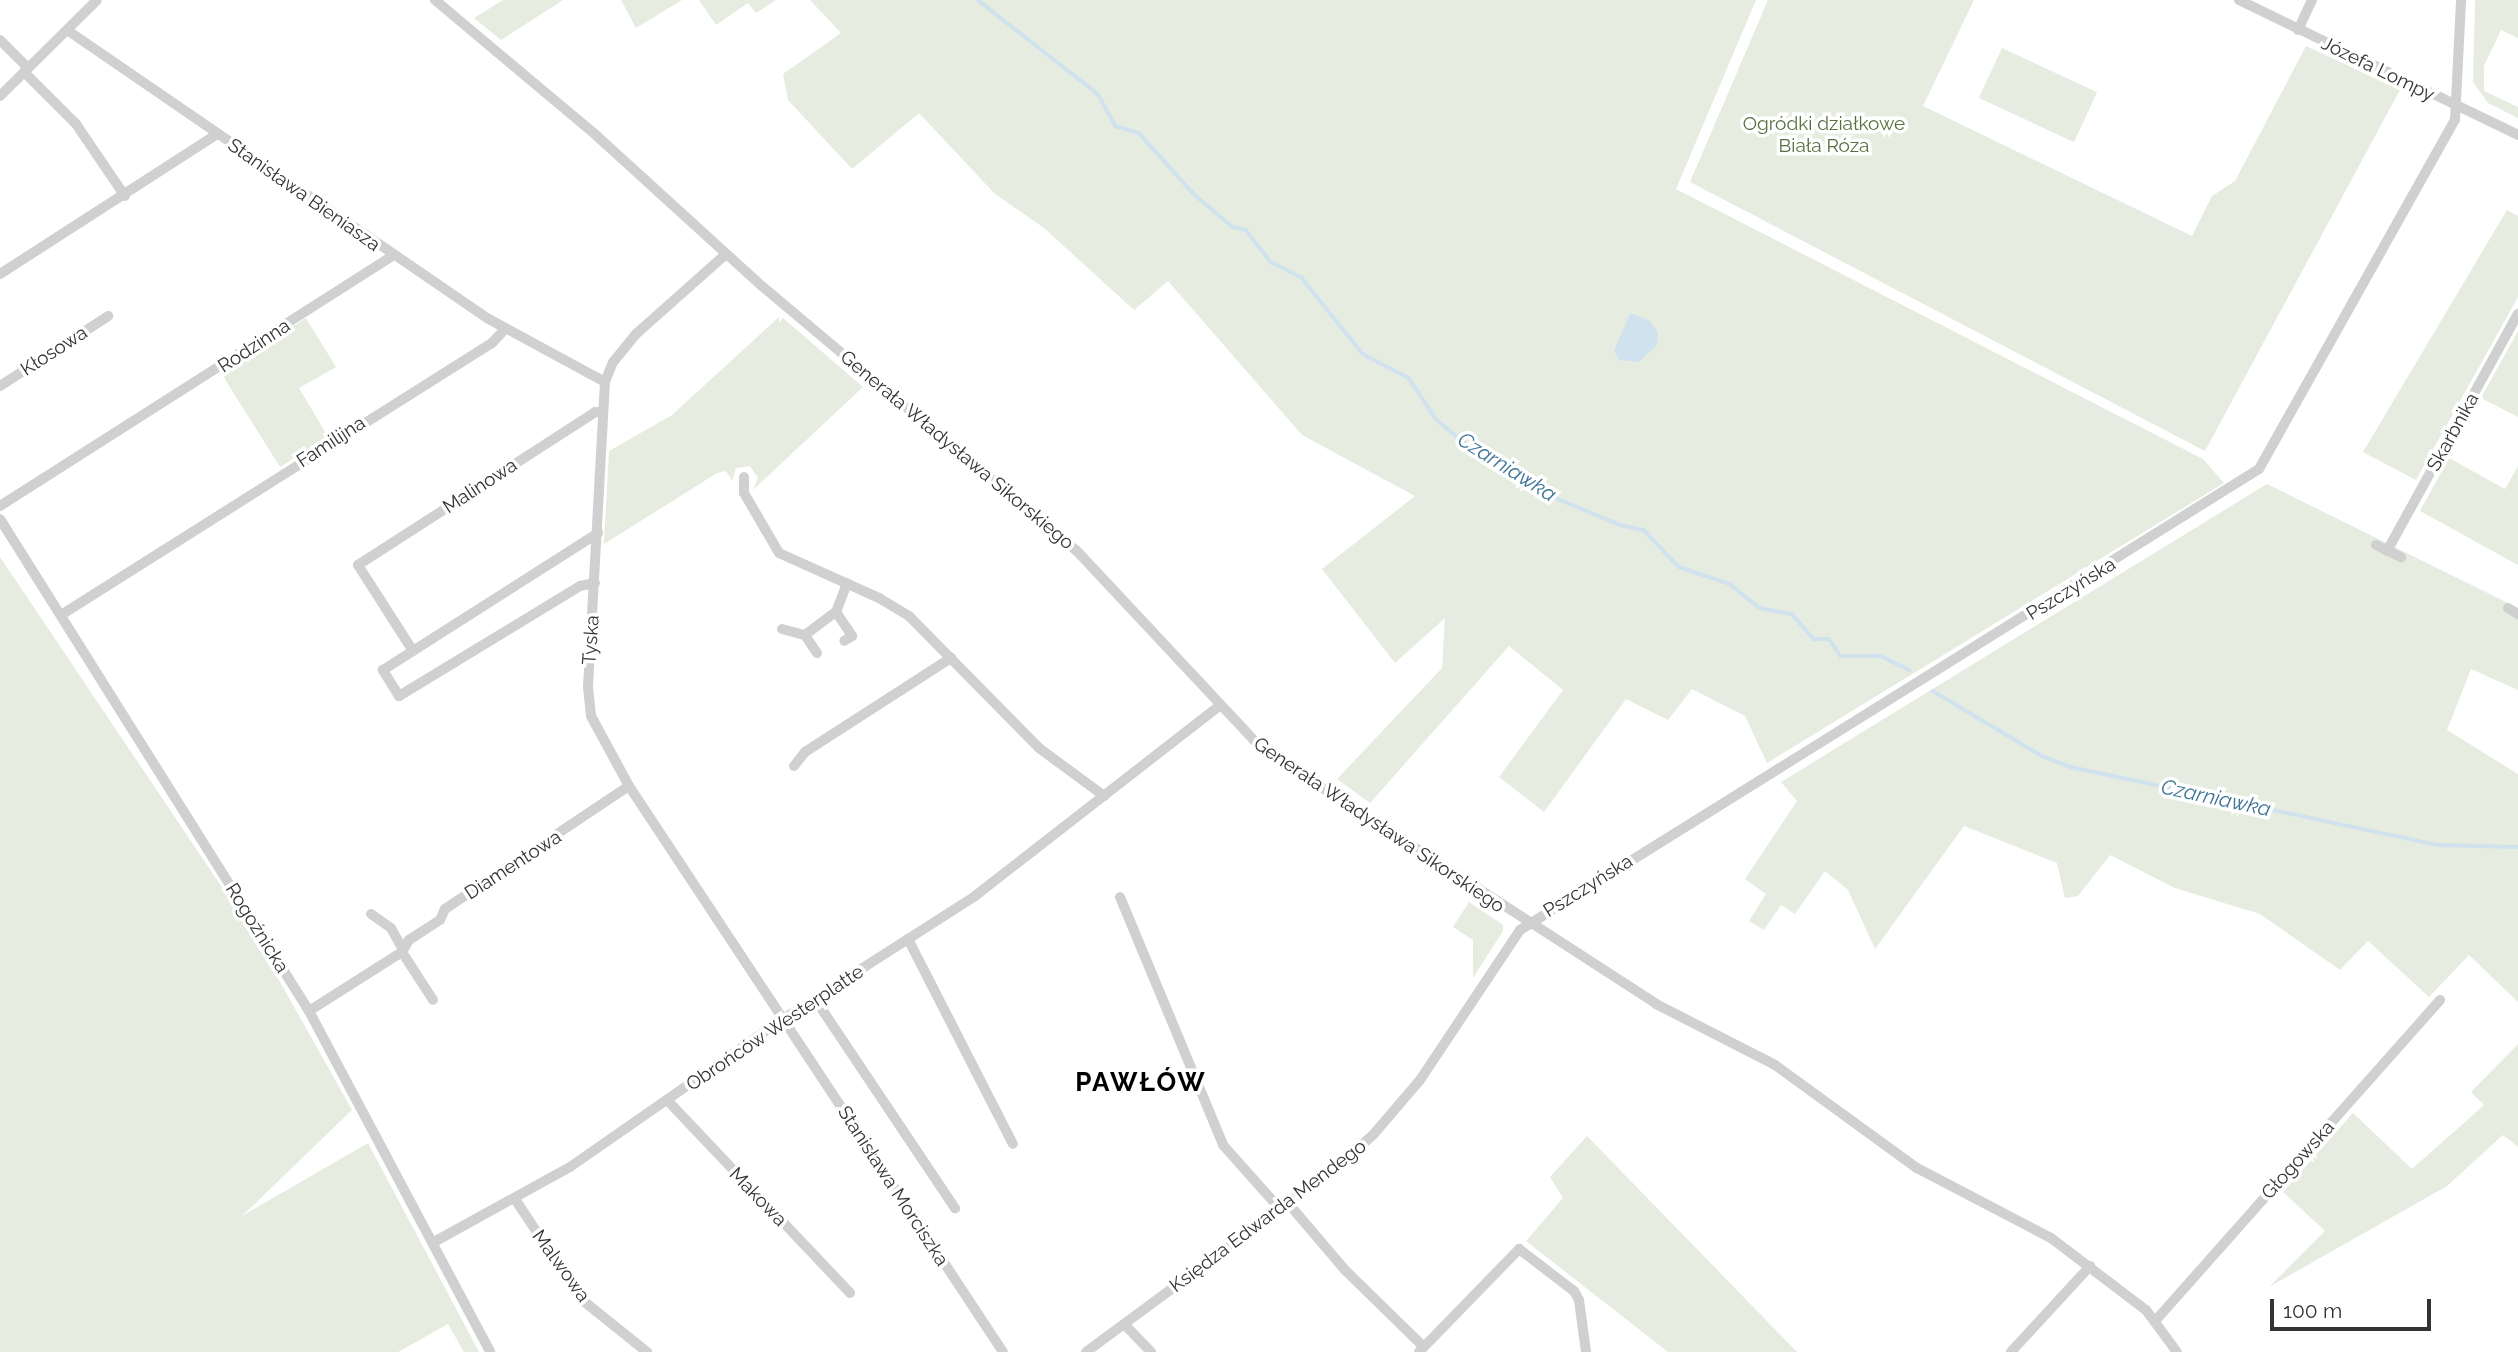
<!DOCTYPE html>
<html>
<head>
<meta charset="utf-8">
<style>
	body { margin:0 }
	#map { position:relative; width:2518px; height:1352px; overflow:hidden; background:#fff; font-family:Raleway,sans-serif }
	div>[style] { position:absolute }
	.green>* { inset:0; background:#e6ecdf; transform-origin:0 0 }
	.water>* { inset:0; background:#cfe2ee }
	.stream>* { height:3.5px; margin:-1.75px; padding:0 1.75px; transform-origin:1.75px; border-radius:1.75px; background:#cfe2ee }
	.minor>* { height:10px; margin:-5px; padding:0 5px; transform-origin:5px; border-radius:5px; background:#d0d0d0 }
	span { translate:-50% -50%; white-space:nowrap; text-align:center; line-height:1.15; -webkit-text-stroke:7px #fff; paint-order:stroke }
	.street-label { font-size:19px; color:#333 }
	.park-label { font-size:19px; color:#56703f }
	.water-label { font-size:21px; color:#3f7597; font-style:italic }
	.district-label { font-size:26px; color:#000; font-weight:700; letter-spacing:2px }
	.scale { position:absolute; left:2270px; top:1299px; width:161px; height:32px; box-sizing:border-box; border:4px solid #333; border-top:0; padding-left:9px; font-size:21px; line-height:24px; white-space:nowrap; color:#333; -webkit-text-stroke:5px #fff; paint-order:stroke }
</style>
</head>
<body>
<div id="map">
	<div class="green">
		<div style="clip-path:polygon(503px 0,563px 0,501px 40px,474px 18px)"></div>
		<div style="clip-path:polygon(621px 0,682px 0,636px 28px)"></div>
		<div style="clip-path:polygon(699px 0,776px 0,756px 13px,748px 3px,716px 25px)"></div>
		<div style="clip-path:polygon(810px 0,1756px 0,1676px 189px,2203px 459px,2224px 483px,1767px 763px,1745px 716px,1692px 689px,1668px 720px,1626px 699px,1544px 812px,1499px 777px,1563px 690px,1509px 646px,1370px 803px,1337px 779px,1442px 668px,1445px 618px,1395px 663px,1322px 569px,1415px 496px,1302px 435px,1168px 281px,1134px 310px,1044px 228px,995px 194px,919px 113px,852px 169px,788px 100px,783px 74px,841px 33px)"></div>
		<div style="clip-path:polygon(1768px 0,1974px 0,1923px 106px,2192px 236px,2212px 196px,2235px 181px,2306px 46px,2400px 90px,2205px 451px,1690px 182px)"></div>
		<div style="clip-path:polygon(2475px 0,2518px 0,2518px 38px,2501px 30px,2484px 66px,2484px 91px,2518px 107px,2518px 118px,2488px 103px,2473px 82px)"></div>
		<div style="left:2002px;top:48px;width:105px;height:55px;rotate:25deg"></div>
		<div style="clip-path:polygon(2507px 210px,2518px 216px,2518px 297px,2416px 480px,2363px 452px)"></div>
		<div style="clip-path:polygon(779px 317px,779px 323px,783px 318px,863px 387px,753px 490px,758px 478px,750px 466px,736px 468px,732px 481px,726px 471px,717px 473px,604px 544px,609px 451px,672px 415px)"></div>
		<div style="clip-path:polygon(306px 318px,336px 367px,299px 388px,328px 437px,280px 467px,221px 373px)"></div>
		<div style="clip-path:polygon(2518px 331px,2518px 417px,2481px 398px)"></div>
		<div style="clip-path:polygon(2449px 458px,2505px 489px,2518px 466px,2518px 565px,2420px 511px)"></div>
		<div style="clip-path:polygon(2267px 484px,2518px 608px,2518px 690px,2471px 669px,2447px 730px,2518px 774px,2518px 1002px,2469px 955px,2429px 997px,2368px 941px,2340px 970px,2260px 914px,2175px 888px,2110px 855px,2078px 896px,2065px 898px,2057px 863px,1964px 826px,1875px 949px,1848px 890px,1825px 871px,1795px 914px,1781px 905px,1764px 930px,1749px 921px,1766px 894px,1745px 879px,1797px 801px,1781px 782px)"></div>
		<div style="clip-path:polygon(0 557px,252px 932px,352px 1110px,242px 1216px,368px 1143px,479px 1352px,464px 1352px,448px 1324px,398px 1352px,0 1352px)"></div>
		<div style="clip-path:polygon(1469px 902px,1503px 925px,1503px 931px,1473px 978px,1473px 940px,1453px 927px)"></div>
		<div style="clip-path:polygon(2518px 1044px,2518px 1147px,2503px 1135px,2447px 1186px,2269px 1287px,2325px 1231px,2283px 1192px,2353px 1113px,2412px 1169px,2484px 1105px,2471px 1092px)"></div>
		<div style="clip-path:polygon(1587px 1136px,1797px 1352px,1668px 1352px,1526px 1241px,1563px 1198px,1550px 1177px)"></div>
	</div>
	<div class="water">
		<div style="clip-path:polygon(1630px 313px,1649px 320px,1658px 333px,1657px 345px,1639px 362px,1619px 360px,1614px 351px)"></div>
	</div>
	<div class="stream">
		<div style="left:978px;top:0;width:152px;rotate:38.1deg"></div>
		<div style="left:1098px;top:94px;width:37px;rotate:61deg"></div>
		<div style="left:1116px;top:126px;width:24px;rotate:17deg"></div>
		<div style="left:1139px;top:133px;width:84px;rotate:47.9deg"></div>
		<div style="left:1195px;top:195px;width:50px;rotate:40.1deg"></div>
		<div style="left:1233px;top:227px;width:13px;rotate:13deg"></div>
		<div style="left:1246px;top:230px;width:41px;rotate:52deg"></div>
		<div style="left:1271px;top:262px;width:35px;rotate:27deg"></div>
		<div style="left:1302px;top:278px;width:97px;rotate:51.2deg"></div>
		<div style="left:1363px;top:354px;width:52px;rotate:27.6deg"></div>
		<div style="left:1409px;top:378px;width:49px;rotate:56.6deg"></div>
		<div style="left:1436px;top:419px;width:55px;rotate:39.8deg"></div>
		<div style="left:1478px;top:454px;width:40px;rotate:23.4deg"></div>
		<div style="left:1515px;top:470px;width:37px;rotate:38deg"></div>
		<div style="left:1544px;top:493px;width:82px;rotate:22.8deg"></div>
		<div style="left:1620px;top:525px;width:25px;rotate:12deg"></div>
		<div style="left:1644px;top:530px;width:51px;rotate:46.6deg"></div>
		<div style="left:1679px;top:567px;width:54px;rotate:18.4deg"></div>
		<div style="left:1730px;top:584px;width:38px;rotate:39deg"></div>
		<div style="left:1760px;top:608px;width:33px;rotate:11deg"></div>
		<div style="left:1792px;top:614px;width:33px;rotate:49deg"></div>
		<div style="left:1814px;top:639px;width:15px"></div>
		<div style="left:1829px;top:639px;width:21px;rotate:55deg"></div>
		<div style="left:1841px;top:656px;width:40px"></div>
		<div style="left:1881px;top:656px;width:32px;rotate:26deg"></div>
		<div style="left:1933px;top:691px;width:127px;rotate:30.8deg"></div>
		<div style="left:2042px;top:756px;width:31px;rotate:21deg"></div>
		<div style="left:2071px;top:767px;width:374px;rotate:12deg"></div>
		<div style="left:2437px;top:845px;width:81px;rotate:1.4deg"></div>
	</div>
	<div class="minor">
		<div style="left:435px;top:0;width:213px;rotate:40deg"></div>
		<div style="left:598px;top:137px;width:222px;rotate:42.3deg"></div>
		<div style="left:762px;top:286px;width:410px;rotate:40.1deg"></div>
		<div style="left:1076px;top:550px;width:271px;rotate:46.9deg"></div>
		<div style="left:1261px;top:748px;width:471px;rotate:32.9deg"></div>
		<div style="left:1656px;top:1004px;width:134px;rotate:27.1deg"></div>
		<div style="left:1775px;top:1065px;width:175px;rotate:36deg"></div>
		<div style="left:1917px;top:1168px;width:151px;rotate:27.6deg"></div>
		<div style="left:2051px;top:1238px;width:119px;rotate:37.2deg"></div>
		<div style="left:2146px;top:1310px;width:52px;rotate:53.6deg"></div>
		<div style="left:2239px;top:0;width:310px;rotate:25.8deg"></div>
		<div style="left:67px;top:30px;width:509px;rotate:34.44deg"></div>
		<div style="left:487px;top:318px;width:134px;rotate:28.5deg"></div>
		<div style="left:2298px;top:30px;width:33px;rotate:-65deg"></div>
		<div style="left:0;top:40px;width:40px;rotate:45deg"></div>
		<div style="left:24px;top:72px;width:74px;rotate:45deg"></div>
		<div style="left:76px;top:124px;width:87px;rotate:55.8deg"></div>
		<div style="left:0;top:96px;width:136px;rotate:-44.7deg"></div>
		<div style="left:726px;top:254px;width:120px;rotate:138.4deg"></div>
		<div style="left:636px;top:334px;width:36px;rotate:129deg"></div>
		<div style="left:613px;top:362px;width:22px;rotate:112deg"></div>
		<div style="left:605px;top:382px;width:305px;rotate:93.2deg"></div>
		<div style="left:588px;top:687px;width:29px;rotate:84deg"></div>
		<div style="left:591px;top:716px;width:80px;rotate:61.5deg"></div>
		<div style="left:629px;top:786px;width:678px;rotate:56.54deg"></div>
		<div style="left:0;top:274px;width:258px;rotate:-32.8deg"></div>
		<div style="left:0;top:386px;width:129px;rotate:-32.9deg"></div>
		<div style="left:744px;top:477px;width:16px;rotate:90deg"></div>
		<div style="left:744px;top:493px;width:69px;rotate:59.7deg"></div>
		<div style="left:779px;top:553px;width:110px;rotate:24.2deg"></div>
		<div style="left:879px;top:598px;width:35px;rotate:31deg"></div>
		<div style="left:909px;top:616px;width:185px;rotate:45.4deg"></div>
		<div style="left:1039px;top:748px;width:81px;rotate:36.4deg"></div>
		<div style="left:0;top:506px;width:465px;rotate:-32.5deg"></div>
		<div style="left:0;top:519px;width:581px;rotate:57.87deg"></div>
		<div style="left:309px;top:1011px;width:386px;rotate:62deg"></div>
		<div style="left:2376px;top:545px;width:28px;rotate:26deg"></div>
		<div style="left:2387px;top:551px;width:271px;rotate:-61.1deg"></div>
		<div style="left:595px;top:583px;width:15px;rotate:169deg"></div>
		<div style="left:580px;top:586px;width:212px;rotate:148.7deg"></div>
		<div style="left:399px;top:696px;width:31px;rotate:-122deg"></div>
		<div style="left:383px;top:670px;width:255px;rotate:-32.5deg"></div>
		<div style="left:2508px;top:608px;width:12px;rotate:31deg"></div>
		<div style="left:836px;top:612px;width:29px;rotate:56deg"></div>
		<div style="left:852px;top:636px;width:9px;rotate:148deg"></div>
		<div style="left:61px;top:615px;width:510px;rotate:-32.26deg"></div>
		<div style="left:492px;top:343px;width:19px;rotate:-47deg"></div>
		<div style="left:782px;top:629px;width:24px;rotate:15deg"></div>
		<div style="left:413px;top:651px;width:102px;rotate:-122.6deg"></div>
		<div style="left:358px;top:565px;width:282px;rotate:-32.8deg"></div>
		<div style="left:595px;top:412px;width:8px"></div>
		<div style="left:817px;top:653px;width:22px;rotate:-124deg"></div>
		<div style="left:805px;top:635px;width:39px;rotate:-37deg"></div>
		<div style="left:836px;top:612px;width:31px;rotate:-69deg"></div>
		<div style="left:794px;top:766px;width:18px;rotate:-52deg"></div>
		<div style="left:805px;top:752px;width:174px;rotate:-32.8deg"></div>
		<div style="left:1120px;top:897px;width:269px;rotate:67.4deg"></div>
		<div style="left:1223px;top:1145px;width:86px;rotate:48.3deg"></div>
		<div style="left:371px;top:914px;width:24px;rotate:35deg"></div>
		<div style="left:391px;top:928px;width:23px;rotate:61deg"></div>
		<div style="left:908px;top:939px;width:230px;rotate:62.9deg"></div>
		<div style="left:402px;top:952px;width:14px;rotate:-60deg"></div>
		<div style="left:409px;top:940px;width:37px;rotate:-33deg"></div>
		<div style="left:440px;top:920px;width:12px;rotate:-66deg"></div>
		<div style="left:445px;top:909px;width:221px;rotate:-33.8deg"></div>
		<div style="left:815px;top:999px;width:252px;rotate:56.2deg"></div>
		<div style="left:309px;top:1011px;width:110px;rotate:-32.4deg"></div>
		<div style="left:402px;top:952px;width:57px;rotate:57.1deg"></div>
		<div style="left:667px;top:1100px;width:266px;rotate:46.5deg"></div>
		<div style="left:515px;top:1199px;width:120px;rotate:56.6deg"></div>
		<div style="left:581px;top:1299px;width:85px;rotate:38.8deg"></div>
		<div style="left:1288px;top:1203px;width:88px;rotate:49.6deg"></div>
		<div style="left:1345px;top:1270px;width:110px;rotate:44.3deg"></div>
		<div style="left:434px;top:1242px;width:155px;rotate:-28.9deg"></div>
		<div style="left:570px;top:1167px;width:259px;rotate:-34.8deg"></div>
		<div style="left:783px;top:1019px;width:228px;rotate:-32.6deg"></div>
		<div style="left:975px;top:896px;width:309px;rotate:-37.9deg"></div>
		<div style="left:2156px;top:1320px;width:428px;rotate:-48.4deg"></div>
		<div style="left:1124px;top:1324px;width:39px;rotate:46deg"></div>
		<div style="left:1086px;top:1352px;width:307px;rotate:-36.4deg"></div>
		<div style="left:1333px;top:1170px;width:53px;rotate:-41.2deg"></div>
		<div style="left:1373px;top:1135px;width:72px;rotate:-49.5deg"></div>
		<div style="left:1420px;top:1080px;width:180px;rotate:-56.3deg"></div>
		<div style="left:1520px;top:930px;width:871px;rotate:-31.96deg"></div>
		<div style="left:2259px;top:469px;width:400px;rotate:-60.7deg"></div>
		<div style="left:2455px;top:120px;width:120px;rotate:-87.1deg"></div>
		<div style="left:1419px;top:1352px;width:144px;rotate:-45.8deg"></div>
		<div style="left:1519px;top:1249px;width:69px;rotate:37.4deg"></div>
		<div style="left:1574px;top:1291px;width:10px;rotate:61deg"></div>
		<div style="left:1579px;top:1300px;width:52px;rotate:82.3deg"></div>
		<div style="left:2011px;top:1352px;width:117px;rotate:-47.4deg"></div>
	</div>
	<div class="street-label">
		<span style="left:2378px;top:69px;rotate:26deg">Józefa Lompy</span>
		<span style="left:304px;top:195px;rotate:35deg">Stanisława Bieniasza</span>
		<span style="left:254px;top:346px;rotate:-33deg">Rodzinna</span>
		<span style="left:54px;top:351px;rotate:-33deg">Kłosowa</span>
		<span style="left:2453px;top:432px;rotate:-61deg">Skarbnika</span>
		<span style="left:331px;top:442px;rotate:-33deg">Familijna</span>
		<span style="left:957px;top:450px;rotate:40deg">Generała Władysława Sikorskiego</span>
		<span style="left:480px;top:486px;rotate:-33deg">Malinowa</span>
		<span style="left:2071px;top:589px;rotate:-32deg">Pszczyńska</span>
		<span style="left:591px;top:640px;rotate:-86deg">Tyska</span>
		<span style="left:1379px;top:825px;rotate:34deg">Generała Władysława Sikorskiego</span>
		<span style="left:513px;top:865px;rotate:-33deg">Diamentowa</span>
		<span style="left:1588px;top:886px;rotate:-32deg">Pszczyńska</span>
		<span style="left:257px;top:928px;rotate:58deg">Rogoźnicka</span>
		<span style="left:775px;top:1028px;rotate:-34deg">Obrońców Westerplatte</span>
		<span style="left:2298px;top:1160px;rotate:-48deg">Głogowska</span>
		<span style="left:893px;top:1186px;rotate:57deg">Stanisława Morciszka</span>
		<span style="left:758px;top:1197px;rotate:46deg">Makowa</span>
		<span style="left:1268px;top:1216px;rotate:-37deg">Księdza Edwarda Mendego</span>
		<span style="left:561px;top:1266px;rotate:54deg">Malwowa</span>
	</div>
	<div class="park-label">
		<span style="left:1824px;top:135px">Ogródki działkowe<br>Biała Róza</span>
	</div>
	<div class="water-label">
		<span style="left:1507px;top:467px;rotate:32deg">Czarniawka</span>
		<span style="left:2216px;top:798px;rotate:12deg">Czarniawka</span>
	</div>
	<div class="district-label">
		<span style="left:1141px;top:1083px">PAWŁÓW</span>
	</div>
	<div class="scale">100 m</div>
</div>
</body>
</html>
